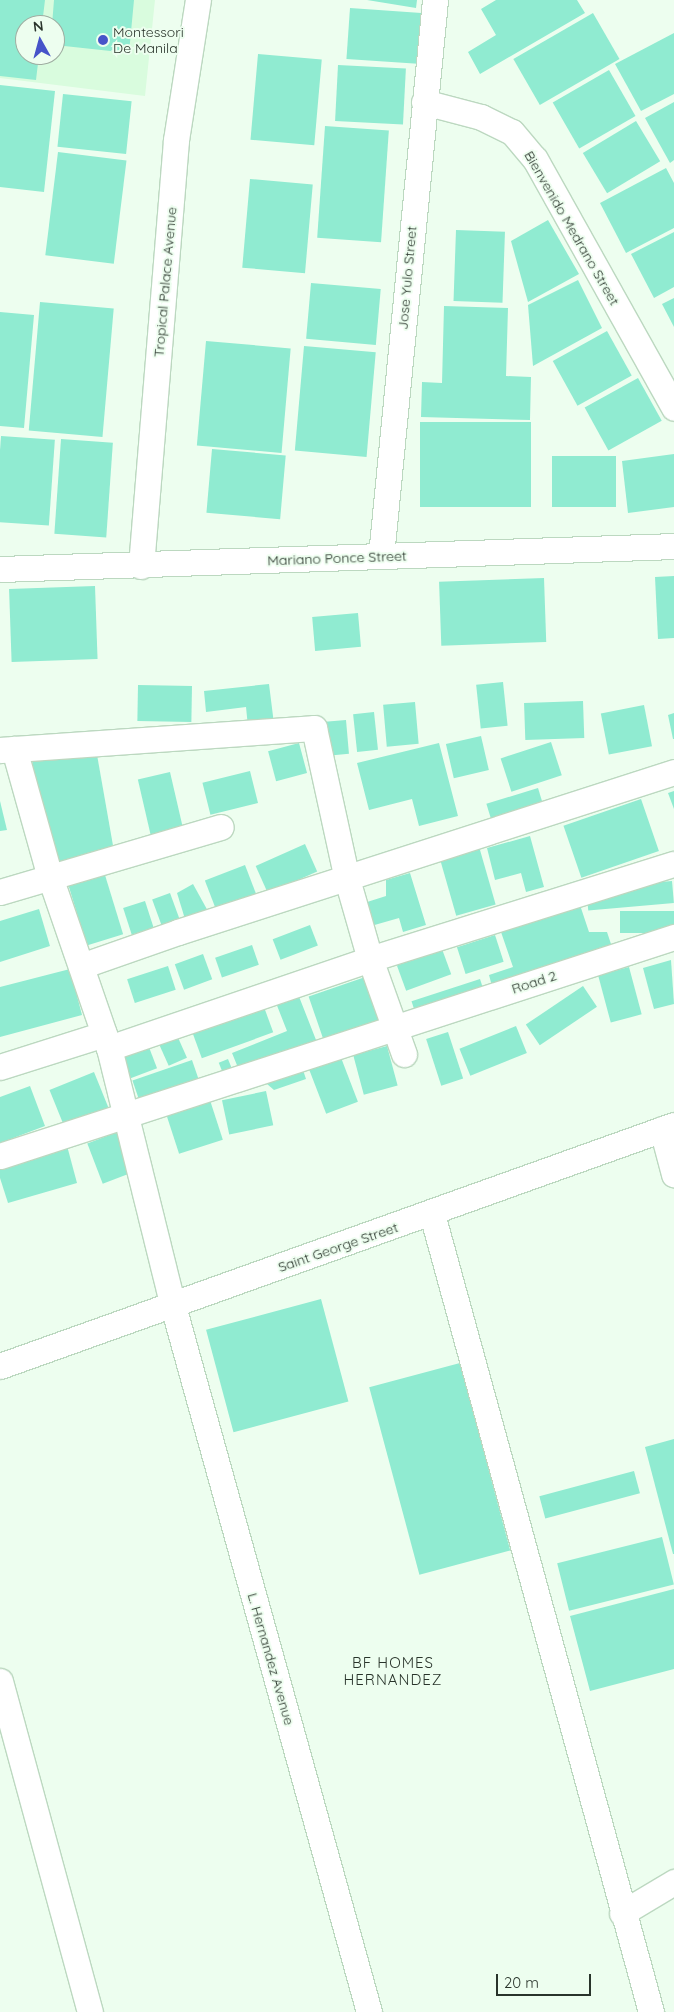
<!DOCTYPE html>
<html>
<head>
<meta charset="utf-8">
<style>
	body { margin:0 }
	#map { position:relative; width:674px; height:2012px; overflow:hidden; background:#edfeef; font-family:Quicksand,sans-serif }
	div>[style] { position:absolute }
	.built>* { inset:0; background:#d9fcde }
	.building>* { inset:0; background:#90ebd1; transform-origin:0 0 }
	.roads { filter:drop-shadow(1px 0 #bcd8c0) drop-shadow(-1px 0 #bcd8c0) drop-shadow(0 1px #bcd8c0) drop-shadow(0 -1px #bcd8c0) }
	.street>* { height:25px; margin:-12.5px; padding:0 12.5px; transform-origin:12.5px; border-radius:12.5px; background:#fff }
	.dots>* { width:14px; height:14px; translate:-50% -50%; box-sizing:border-box; border:2px solid #edfeef; border-radius:50% }
	span { translate:-50% -50%; white-space:nowrap; text-align:center; line-height:1.15; -webkit-text-stroke:4px #edfeef; paint-order:stroke }
	.poi-label { font-size:14px; color:#29342b }
	.left { translate:0 -50%; text-align:left }
	.street-label { font-size:14px; color:#29342b }
	.neighbourhood-label { font-size:15px; color:#29342b; letter-spacing:1px }
	.north { position:absolute; left:15px; top:15px; width:50px; height:50px; box-sizing:border-box; background:#edfeef; border:1px solid #9fada1; border-radius:50%; rotate:353deg; font-size:14px; font-weight:700; line-height:20px; text-align:center; color:#29342b }
	.north::after { content:''; display:block; margin:auto; width:18px; height:22px; background:#4654c9; clip-path:polygon(50% 0,100% 100%,50% 72%,0 100%) }
	.scale { position:absolute; left:496px; top:1974px; width:95px; height:22px; box-sizing:border-box; border:2px solid #29342b; border-top:0; padding-left:6px; font-size:15px; line-height:18px; white-space:nowrap; color:#29342b; -webkit-text-stroke:4px #edfeef; paint-order:stroke }
</style>
</head>
<body>
<div id="map">
	<div class="built">
		<div style="clip-path:polygon(evenodd,0 0,155px 0,145px 96px,0 78px,0 0,25px 25px,55px 25px,55px 55px,25px 55px,25px 25px)"></div>
	</div>
	<div class="building">
		<div style="clip-path:polygon(0 0,45px 0,42px 25px,25px 25px,25px 55px,39px 55px,36px 80px,0 76px)"></div>
		<div style="clip-path:polygon(54px 0,134px 0,129px 53px,55px 45px,55px 25px,52px 25px)"></div>
		<div style="clip-path:polygon(367px 0,417px 0,416px 8px)"></div>
		<div style="clip-path:polygon(496px 0,577px 0,585px 13px,480px 74px,468px 52px,496px 35px,481px 9px)"></div>
		<div style="left:350px;top:8px;width:75px;height:51px;rotate:4deg"></div>
		<div style="left:593px;top:13px;width:53px;height:92px;rotate:60deg"></div>
		<div style="clip-path:polygon(674px 33px,674px 94px,641px 111px,615px 64px)"></div>
		<div style="left:258px;top:54px;width:64px;height:86px;rotate:5deg"></div>
		<div style="left:338px;top:65px;width:68px;height:56px;rotate:3deg"></div>
		<div style="left:609px;top:70px;width:53px;height:65px;rotate:60deg"></div>
		<div style="clip-path:polygon(0 85px,55px 91px,44px 192px,0 187px)"></div>
		<div style="left:63px;top:94px;width:69px;height:53px;rotate:6deg"></div>
		<div style="clip-path:polygon(674px 102px,674px 160px,670px 163px,645px 118px)"></div>
		<div style="left:636px;top:121px;width:47px;height:62px;rotate:59deg"></div>
		<div style="left:325px;top:126px;width:64px;height:112px;rotate:4deg"></div>
		<div style="left:58px;top:152px;width:69px;height:104px;rotate:7deg"></div>
		<div style="clip-path:polygon(666px 168px,674px 183px,674px 228px,626px 253px,600px 203px)"></div>
		<div style="left:250px;top:179px;width:63px;height:89px;rotate:5deg"></div>
		<div style="clip-path:polygon(548px 220px,579px 274px,528px 302px,511px 241px)"></div>
		<div style="left:456px;top:230px;width:49px;height:71px;rotate:2deg"></div>
		<div style="clip-path:polygon(674px 232px,674px 287px,654px 298px,631px 254px)"></div>
		<div style="clip-path:polygon(578px 280px,602px 328px,533px 366px,528px 305px)"></div>
		<div style="left:311px;top:283px;width:70px;height:56px;rotate:5deg"></div>
		<div style="clip-path:polygon(674px 298px,674px 327px,662px 304px)"></div>
		<div style="left:40px;top:302px;width:74px;height:129px;rotate:5deg"></div>
		<div style="clip-path:polygon(444px 306px,508px 308px,506px 376px,531px 377px,530px 420px,421px 417px,422px 382px,442px 383px)"></div>
		<div style="clip-path:polygon(0 312px,34px 315px,24px 428px,0 426px)"></div>
		<div style="left:607px;top:331px;width:51px;height:62px;rotate:61deg"></div>
		<div style="left:206px;top:341px;width:85px;height:105px;rotate:5deg"></div>
		<div style="left:304px;top:346px;width:72px;height:105px;rotate:5deg"></div>
		<div style="left:638px;top:378px;width:49px;height:61px;rotate:61deg"></div>
		<div style="left:420px;top:422px;width:111px;height:85px"></div>
		<div style="left:1px;top:436px;width:54px;height:86px;rotate:4deg"></div>
		<div style="left:61px;top:439px;width:52px;height:95px;rotate:4deg"></div>
		<div style="left:212px;top:449px;width:74px;height:64px;rotate:5deg"></div>
		<div style="clip-path:polygon(674px 454px,674px 507px,628px 513px,622px 461px)"></div>
		<div style="left:552px;top:456px;width:64px;height:51px"></div>
		<div style="clip-path:polygon(674px 576px,674px 638px,658px 639px,655px 577px)"></div>
		<div style="left:544px;top:578px;width:64px;height:105px;rotate:88deg"></div>
		<div style="left:95px;top:586px;width:73px;height:86px;rotate:88deg"></div>
		<div style="left:358px;top:613px;width:34px;height:46px;rotate:85deg"></div>
		<div style="left:503px;top:682px;width:44px;height:27px;rotate:84deg"></div>
		<div style="clip-path:polygon(269px 684px,274px 724px,248px 727px,246px 707px,206px 712px,204px 691px)"></div>
		<div style="left:138px;top:685px;width:54px;height:36px;rotate:1deg"></div>
		<div style="left:583px;top:701px;width:37px;height:59px;rotate:88deg"></div>
		<div style="left:415px;top:702px;width:42px;height:32px;rotate:85deg"></div>
		<div style="left:644px;top:705px;width:42px;height:44px;rotate:79deg"></div>
		<div style="left:374px;top:712px;width:38px;height:21px;rotate:84deg"></div>
		<div style="clip-path:polygon(674px 713px,674px 739px,673px 739px,668px 715px)"></div>
		<div style="left:346px;top:720px;width:34px;height:24px;rotate:85deg"></div>
		<div style="left:481px;top:736px;width:35px;height:36px;rotate:77deg"></div>
		<div style="left:551px;top:742px;width:35px;height:53px;rotate:72deg"></div>
		<div style="left:299px;top:743px;width:31px;height:32px;rotate:75deg"></div>
		<div style="clip-path:polygon(439px 743px,458px 816px,419px 826px,412px 799px,369px 810px,357px 763px)"></div>
		<div style="left:96px;top:749px;width:105px;height:65px;rotate:80deg"></div>
		<div style="left:250px;top:771px;width:33px;height:49px;rotate:76deg"></div>
		<div style="left:170px;top:772px;width:57px;height:33px;rotate:77deg"></div>
		<div style="left:538px;top:788px;width:27px;height:54px;rotate:73deg"></div>
		<div style="clip-path:polygon(674px 791px,674px 809px,668px 793px)"></div>
		<div style="left:641px;top:799px;width:55px;height:82px;rotate:71deg"></div>
		<div style="clip-path:polygon(0 801px,7px 830px,0 831px)"></div>
		<div style="clip-path:polygon(530px 836px,544px 887px,526px 892px,521px 873px,495px 880px,487px 848px)"></div>
		<div style="left:478px;top:843px;width:64px;height:41px;rotate:74deg"></div>
		<div style="left:305px;top:844px;width:30px;height:54px;rotate:66deg"></div>
		<div style="left:245px;top:865px;width:33px;height:43px;rotate:69deg"></div>
		<div style="clip-path:polygon(410px 873px,426px 925px,403px 932px,399px 918px,371px 926px,364px 903px,386px 896px,386px 880px)"></div>
		<div style="left:105px;top:875px;width:62px;height:38px;rotate:73deg"></div>
		<div style="left:672px;top:881px;width:22px;height:86px;rotate:85deg"></div>
		<div style="clip-path:polygon(193px 884px,209px 913px,185px 919px,177px 893px)"></div>
		<div style="left:170px;top:893px;width:27px;height:19px;rotate:70deg"></div>
		<div style="left:145px;top:901px;width:28px;height:23px;rotate:72deg"></div>
		<div style="clip-path:polygon(580px 905px,589px 932px,607px 932px,613px 950px,493px 990px,489px 975px,513px 967px,501px 932px)"></div>
		<div style="clip-path:polygon(39px 909px,50px 946px,0 962px,0 921px)"></div>
		<div style="left:674px;top:911px;width:22px;height:54px;rotate:90deg"></div>
		<div style="left:310px;top:925px;width:22px;height:40px;rotate:69deg"></div>
		<div style="left:495px;top:935px;width:28px;height:40px;rotate:72deg"></div>
		<div style="left:252px;top:945px;width:21px;height:39px;rotate:71deg"></div>
		<div style="left:442px;top:949px;width:27px;height:48px;rotate:70deg"></div>
		<div style="left:203px;top:954px;width:27px;height:30px;rotate:70deg"></div>
		<div style="clip-path:polygon(671px 960px,674px 1004px,654px 1009px,643px 968px)"></div>
		<div style="left:168px;top:966px;width:25px;height:43px;rotate:72deg"></div>
		<div style="left:629px;top:967px;width:49px;height:32px;rotate:75deg"></div>
		<div style="clip-path:polygon(70px 969px,82px 1015px,0 1037px,0 987px)"></div>
		<div style="left:371px;top:975px;width:53px;height:66px;rotate:71deg"></div>
		<div style="left:480px;top:979px;width:16px;height:72px;rotate:72deg"></div>
		<div style="left:583px;top:986px;width:25px;height:69px;rotate:56deg"></div>
		<div style="clip-path:polygon(298px 994px,318px 1045px,241px 1075px,232px 1053px,287px 1031px,276px 1003px)"></div>
		<div style="left:264px;top:1007px;width:27px;height:76px;rotate:70deg"></div>
		<div style="left:516px;top:1026px;width:29px;height:61px;rotate:68deg"></div>
		<div style="left:448px;top:1032px;width:49px;height:23px;rotate:72deg"></div>
		<div style="left:176px;top:1033px;width:27px;height:20px;rotate:66deg"></div>
		<div style="left:147px;top:1042px;width:28px;height:29px;rotate:69deg"></div>
		<div style="left:387px;top:1046px;width:41px;height:35px;rotate:75deg"></div>
		<div style="left:340px;top:1055px;width:50px;height:34px;rotate:69deg"></div>
		<div style="left:228px;top:1059px;width:18px;height:10px;rotate:68deg"></div>
		<div style="left:192px;top:1060px;width:24px;height:63px;rotate:71deg"></div>
		<div style="clip-path:polygon(301px 1064px,306px 1079px,274px 1090px,260px 1078px)"></div>
		<div style="left:94px;top:1072px;width:40px;height:48px;rotate:68deg"></div>
		<div style="clip-path:polygon(30px 1086px,45px 1126px,0 1143px,0 1097px)"></div>
		<div style="left:266px;top:1091px;width:35px;height:45px;rotate:78deg"></div>
		<div style="left:208px;top:1094px;width:48px;height:46px;rotate:72deg"></div>
		<div style="left:120px;top:1131px;width:43px;height:35px;rotate:69deg"></div>
		<div style="clip-path:polygon(66px 1142px,77px 1183px,8px 1203px,0 1178px,0 1161px)"></div>
		<div style="left:321px;top:1299px;width:106px;height:119px;rotate:75deg"></div>
		<div style="left:460px;top:1363px;width:194px;height:94px;rotate:75deg"></div>
		<div style="clip-path:polygon(674px 1439px,674px 1554px,673px 1554px,645px 1447px)"></div>
		<div style="left:634px;top:1471px;width:23px;height:98px;rotate:75deg"></div>
		<div style="left:662px;top:1537px;width:49px;height:108px;rotate:76deg"></div>
		<div style="clip-path:polygon(674px 1589px,674px 1669px,590px 1691px,570px 1616px)"></div>
	</div>
	<div class="roads">
		<div class="street">
			<div style="left:424px;top:102px;width:59px;rotate:14.7deg"></div>
			<div style="left:481px;top:117px;width:34px;rotate:26deg"></div>
			<div style="left:512px;top:132px;width:35px;rotate:50deg"></div>
			<div style="left:535px;top:159px;width:285px;rotate:60.8deg"></div>
			<div style="left:381px;top:556px;width:559px;rotate:-84.45deg"></div>
			<div style="left:141px;top:566px;width:427px;rotate:-85.3deg"></div>
			<div style="left:176px;top:140px;width:142px;rotate:-81.1deg"></div>
			<div style="left:0;top:569px;width:674px;rotate:-1.95deg"></div>
			<div style="left:14px;top:749px;width:133px;rotate:74.3deg"></div>
			<div style="left:50px;top:877px;width:181px;rotate:71deg"></div>
			<div style="left:109px;top:1048px;width:266px;rotate:76.1deg"></div>
			<div style="left:173px;top:1306px;width:733px;rotate:74.48deg"></div>
			<div style="left:0;top:750px;width:315px;rotate:-4deg"></div>
			<div style="left:314px;top:728px;width:155px;rotate:77.7deg"></div>
			<div style="left:347px;top:879px;width:83px;rotate:74deg"></div>
			<div style="left:370px;top:959px;width:101px;rotate:70.3deg"></div>
			<div style="left:0;top:892px;width:230px;rotate:-16.4deg"></div>
			<div style="left:81px;top:966px;width:103px;rotate:-19.3deg"></div>
			<div style="left:178px;top:932px;width:521px;rotate:-17.88deg"></div>
			<div style="left:109px;top:1048px;width:276px;rotate:-18.8deg"></div>
			<div style="left:370px;top:959px;width:318px;rotate:-17.4deg"></div>
			<div style="left:0;top:1067px;width:109px;rotate:-17.6deg"></div>
			<div style="left:662px;top:1129px;width:47px;rotate:75.1deg"></div>
			<div style="left:0;top:1156px;width:709px;rotate:-18deg"></div>
			<div style="left:432px;top:1214px;width:828px;rotate:74.65deg"></div>
			<div style="left:0;top:1366px;width:716px;rotate:-19.68deg"></div>
			<div style="left:0;top:1681px;width:343px;rotate:74.8deg"></div>
			<div style="left:622px;top:1913px;width:61px;rotate:-30.8deg"></div>
		</div>
	</div>
	<div class="dots">
		<div style="left:103px;top:40px;background:#4654c9"></div>
	</div>
	<div class="poi-label">
		<span class="left" style="left:113px;top:40px">Montessori<br>De Manila</span>
	</div>
	<div class="street-label">
		<span style="left:572px;top:228px;rotate:60deg">Bienvenido Medrano Street</span>
		<span style="left:407px;top:278px;rotate:-85deg">Jose Yulo Street</span>
		<span style="left:165px;top:282px;rotate:-85deg">Tropical Palace Avenue</span>
		<span style="left:337px;top:558px;rotate:-2deg">Mariano Ponce Street</span>
		<span style="left:534px;top:982px;rotate:-18deg">Road 2</span>
		<span style="left:338px;top:1247px;rotate:-19deg">Saint George Street</span>
		<span style="left:271px;top:1659px;rotate:74deg">L. Hernandez Avenue</span>
	</div>
	<div class="neighbourhood-label">
		<span style="left:393px;top:1671px">BF HOMES<br>HERNANDEZ</span>
	</div>
	<div class="north">N</div>
	<div class="scale">20 m</div>
</div>
</body>
</html>
